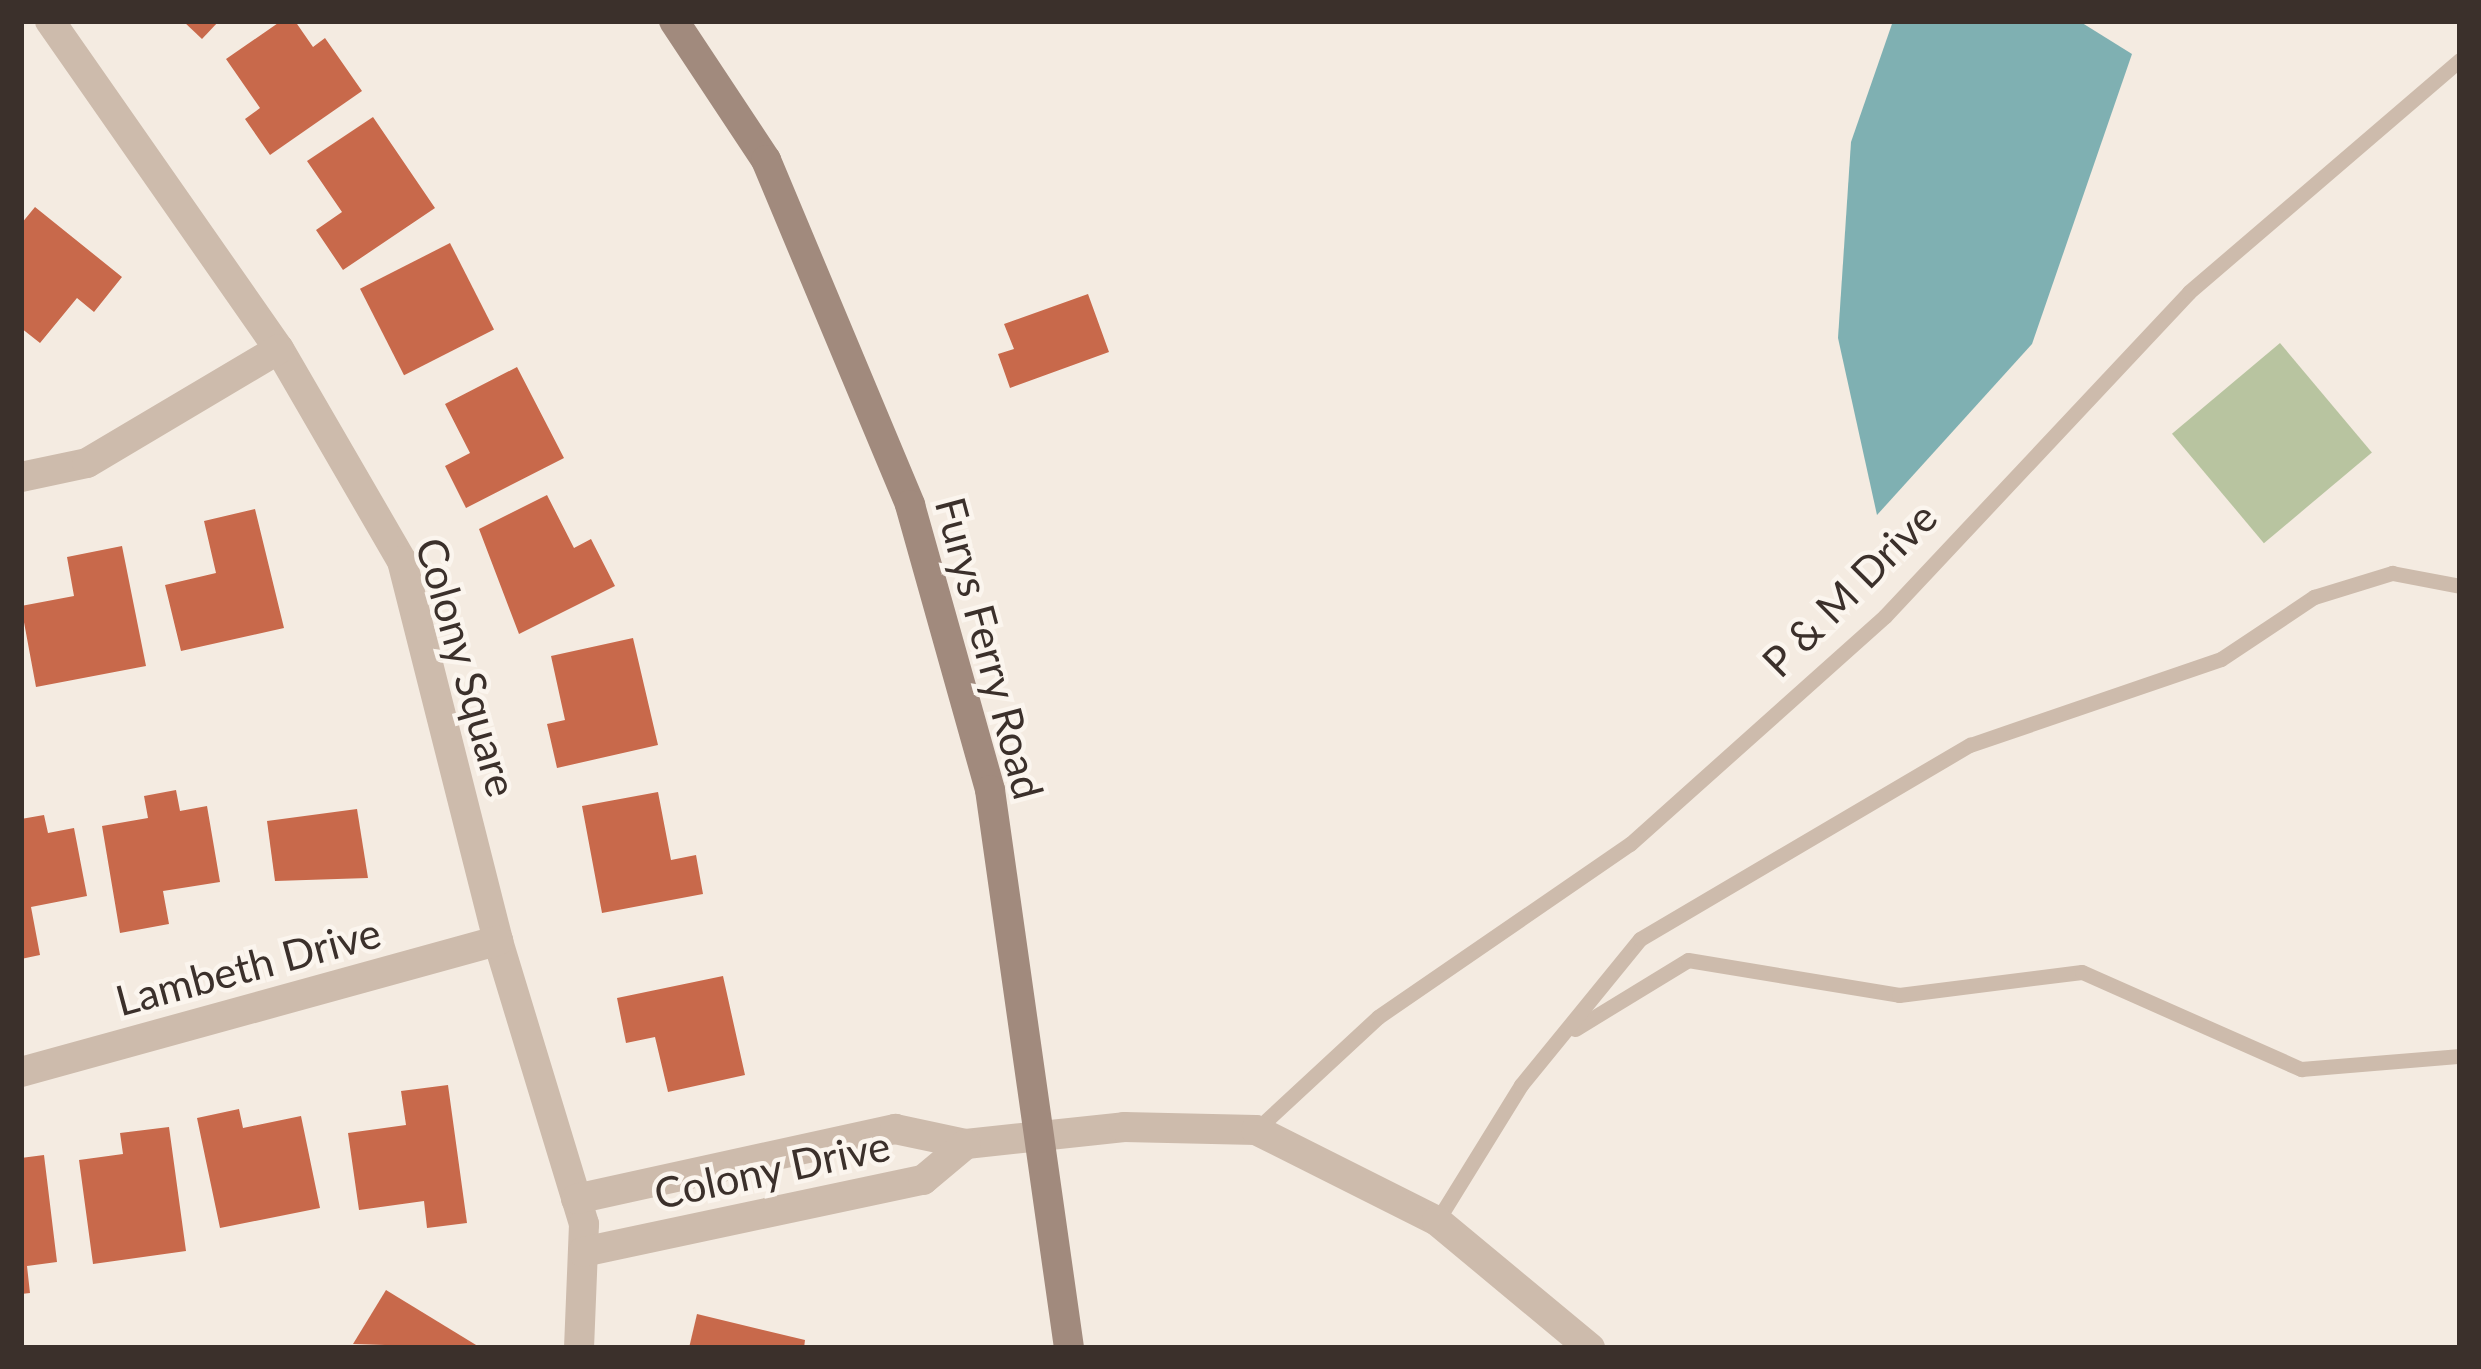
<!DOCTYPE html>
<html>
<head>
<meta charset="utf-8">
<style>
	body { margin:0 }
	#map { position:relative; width:2481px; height:1369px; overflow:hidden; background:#f4ebe1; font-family:Lato,sans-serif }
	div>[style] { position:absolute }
	.green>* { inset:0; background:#b8c4a0; transform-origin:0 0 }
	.water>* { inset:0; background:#7fb0b2 }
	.building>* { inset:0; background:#c8694b; transform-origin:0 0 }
	.lane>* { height:15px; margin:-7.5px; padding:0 7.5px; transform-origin:7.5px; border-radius:7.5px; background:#cdbbac }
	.street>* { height:30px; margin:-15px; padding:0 15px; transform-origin:15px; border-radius:15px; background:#cdbbac }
	.secondary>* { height:30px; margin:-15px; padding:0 15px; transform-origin:15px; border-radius:15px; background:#a18a7d }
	span { translate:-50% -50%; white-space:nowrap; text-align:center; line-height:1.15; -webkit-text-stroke:9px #fbf5ee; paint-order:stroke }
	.street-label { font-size:42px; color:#3b302b }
	.frame { position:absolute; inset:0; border:24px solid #3b302b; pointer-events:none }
</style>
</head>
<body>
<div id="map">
	<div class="green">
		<div style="left:2280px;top:343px;width:143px;height:141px;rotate:50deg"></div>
	</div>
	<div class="water">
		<div style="clip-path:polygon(1893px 21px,2079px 21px,2132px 54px,2032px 344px,1877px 515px,1838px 338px,1851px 142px)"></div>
	</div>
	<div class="building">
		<div style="clip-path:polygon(183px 21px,219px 21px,202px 39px)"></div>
		<div style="clip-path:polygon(281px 21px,295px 21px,313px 47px,325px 38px,362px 91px,270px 155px,245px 119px,260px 108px,226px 59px)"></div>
		<div style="clip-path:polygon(373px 117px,435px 208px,343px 270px,316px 230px,342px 212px,307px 161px)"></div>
		<div style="clip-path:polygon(35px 207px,122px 277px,94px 312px,77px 298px,40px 343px,21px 328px,21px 224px)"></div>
		<div style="left:450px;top:243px;width:97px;height:101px;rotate:63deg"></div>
		<div style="clip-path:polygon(1088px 294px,1109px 352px,1010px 388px,998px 354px,1014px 349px,1004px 324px)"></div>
		<div style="clip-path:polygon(517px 367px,564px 458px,466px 508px,445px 466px,470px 453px,445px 404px)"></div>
		<div style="clip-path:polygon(547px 495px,574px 548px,591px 539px,615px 586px,519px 634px,479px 529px)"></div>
		<div style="clip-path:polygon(255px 509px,284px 628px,181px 651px,165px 585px,216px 573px,204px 521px)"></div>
		<div style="clip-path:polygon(122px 546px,146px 666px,36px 687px,21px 606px,74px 596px,67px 557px)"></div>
		<div style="clip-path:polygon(633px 638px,658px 745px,557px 768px,547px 724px,565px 720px,551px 656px)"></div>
		<div style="clip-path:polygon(176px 790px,180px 811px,207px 806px,220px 882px,163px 891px,169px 924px,120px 933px,102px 826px,148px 818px,144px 796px)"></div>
		<div style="clip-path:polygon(658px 792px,671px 860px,696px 855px,703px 894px,602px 913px,582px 806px)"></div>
		<div style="clip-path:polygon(357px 809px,368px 878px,275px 881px,267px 821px)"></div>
		<div style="clip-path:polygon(44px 815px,48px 833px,74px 828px,87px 896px,31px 907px,40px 955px,21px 959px,21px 819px)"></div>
		<div style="clip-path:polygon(723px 976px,745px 1075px,668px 1092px,655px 1037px,626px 1043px,617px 998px)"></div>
		<div style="clip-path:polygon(448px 1085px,467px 1223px,427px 1228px,424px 1201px,359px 1210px,348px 1133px,406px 1125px,401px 1091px)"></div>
		<div style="clip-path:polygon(239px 1109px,243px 1128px,301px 1116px,320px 1208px,220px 1228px,197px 1118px)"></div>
		<div style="clip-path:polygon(169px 1127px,186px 1251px,93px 1264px,79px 1160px,123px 1154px,120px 1133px)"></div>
		<div style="clip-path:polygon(44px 1155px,57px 1262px,27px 1266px,30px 1293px,21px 1294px,21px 1158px)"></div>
		<div style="clip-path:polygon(386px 1290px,481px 1348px,353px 1344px)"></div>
		<div style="clip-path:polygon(697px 1314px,805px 1340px,804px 1348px,689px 1348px)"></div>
	</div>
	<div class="lane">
		<div style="left:1575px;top:1029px;width:132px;rotate:-31.4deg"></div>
		<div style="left:1688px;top:960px;width:214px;rotate:9.4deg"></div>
		<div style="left:1899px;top:995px;width:184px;rotate:-7.2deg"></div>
		<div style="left:2082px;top:972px;width:240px;rotate:23.9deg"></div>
		<div style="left:2301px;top:1069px;width:160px;rotate:-4.7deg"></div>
		<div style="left:1256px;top:1130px;width:166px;rotate:-42.8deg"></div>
		<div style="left:1378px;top:1017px;width:306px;rotate:-34.5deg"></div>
		<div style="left:1630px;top:844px;width:342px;rotate:-41.8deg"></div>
		<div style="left:1885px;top:616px;width:444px;rotate:-46.8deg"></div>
		<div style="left:2189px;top:292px;width:357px;rotate:-40.6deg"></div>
		<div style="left:1437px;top:1221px;width:160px;rotate:-58.3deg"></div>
		<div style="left:1521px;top:1085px;width:188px;rotate:-50.8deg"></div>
		<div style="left:1640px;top:939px;width:383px;rotate:-30.5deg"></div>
		<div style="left:1970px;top:745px;width:265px;rotate:-18.9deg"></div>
		<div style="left:2221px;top:659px;width:112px;rotate:-33.7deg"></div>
		<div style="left:2314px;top:597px;width:82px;rotate:-17.1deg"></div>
		<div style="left:2392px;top:573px;width:69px;rotate:10.8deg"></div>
	</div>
	<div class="street">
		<div style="left:50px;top:21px;width:400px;rotate:55.1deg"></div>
		<div style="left:279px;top:349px;width:245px;rotate:59.9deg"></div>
		<div style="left:402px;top:561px;width:392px;rotate:75.8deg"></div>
		<div style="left:498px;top:941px;width:296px;rotate:73.1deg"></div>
		<div style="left:584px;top:1224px;width:124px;rotate:92.3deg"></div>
		<div style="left:21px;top:477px;width:67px;rotate:-12deg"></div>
		<div style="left:87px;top:463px;width:223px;rotate:-30.7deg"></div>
		<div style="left:21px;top:1072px;width:495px;rotate:-15.4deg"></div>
		<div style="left:576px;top:1199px;width:327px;rotate:-12.4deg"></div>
		<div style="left:895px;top:1129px;width:73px;rotate:11.9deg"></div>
		<div style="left:966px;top:1144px;width:159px;rotate:-6.1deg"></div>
		<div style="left:1124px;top:1127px;width:132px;rotate:1.3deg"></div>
		<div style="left:1256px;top:1130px;width:203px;rotate:26.7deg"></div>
		<div style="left:1437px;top:1221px;width:199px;rotate:39.7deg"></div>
		<div style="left:583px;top:1252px;width:348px;rotate:-12deg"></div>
		<div style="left:923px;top:1180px;width:56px;rotate:-39.9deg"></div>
	</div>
	<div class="secondary">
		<div style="left:674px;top:21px;width:167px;rotate:56.5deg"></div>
		<div style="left:766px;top:160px;width:374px;rotate:67.3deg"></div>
		<div style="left:910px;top:505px;width:296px;rotate:74.3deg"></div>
		<div style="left:990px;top:790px;width:564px;rotate:81.94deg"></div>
	</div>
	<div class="street-label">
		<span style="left:1849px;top:589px;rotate:-45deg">P &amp; M Drive</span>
		<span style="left:990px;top:648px;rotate:75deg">Furys Ferry Road</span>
		<span style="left:467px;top:667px;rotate:74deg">Colony Square</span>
		<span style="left:248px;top:966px;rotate:-15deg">Lambeth Drive</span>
		<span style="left:772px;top:1169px;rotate:-12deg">Colony Drive</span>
	</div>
	<div class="frame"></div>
</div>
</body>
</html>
